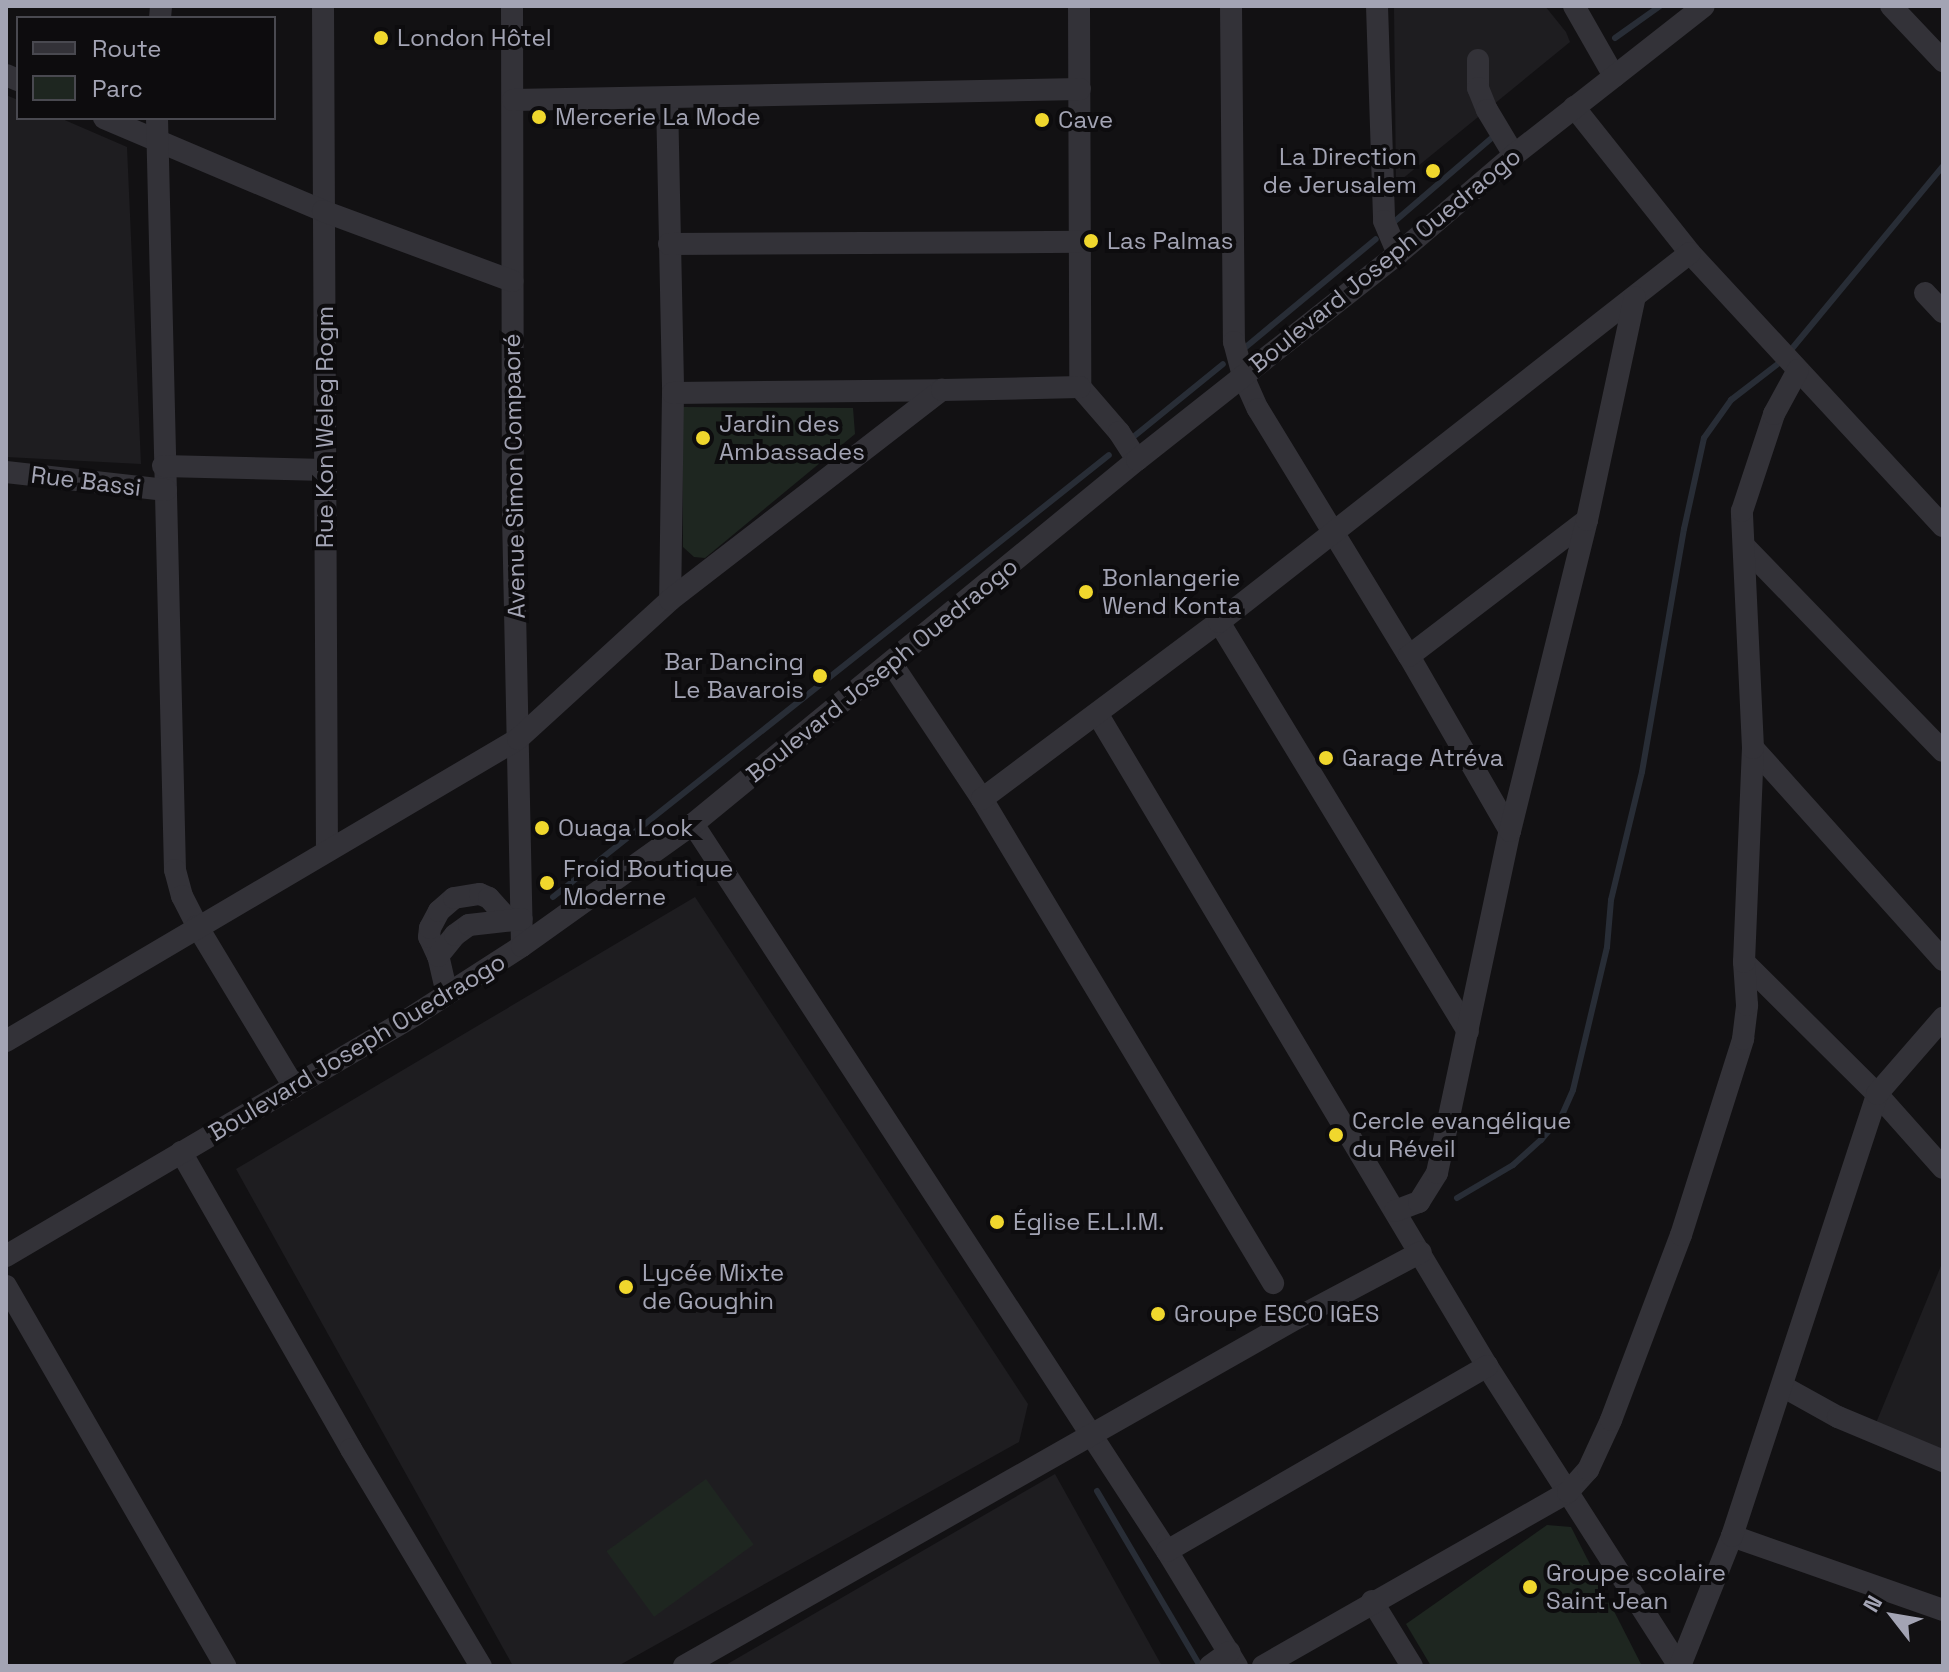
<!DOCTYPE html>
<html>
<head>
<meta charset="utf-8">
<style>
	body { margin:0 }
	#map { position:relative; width:1949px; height:1672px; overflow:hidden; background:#121113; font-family:"Space Grotesk",sans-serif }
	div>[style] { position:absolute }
	.built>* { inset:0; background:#1e1d20 }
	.green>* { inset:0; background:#1e2620; transform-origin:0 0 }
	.stream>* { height:6px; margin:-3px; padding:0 3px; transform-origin:3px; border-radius:3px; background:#282d36 }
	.minor>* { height:22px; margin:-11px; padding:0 11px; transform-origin:11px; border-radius:11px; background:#333238 }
	.dots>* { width:22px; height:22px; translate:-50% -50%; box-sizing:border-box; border:4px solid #0d0c0e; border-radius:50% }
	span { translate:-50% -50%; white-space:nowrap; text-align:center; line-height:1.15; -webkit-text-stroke:8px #0d0c0e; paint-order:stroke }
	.poi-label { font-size:24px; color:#a3a4b4 }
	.left { translate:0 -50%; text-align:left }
	.right { translate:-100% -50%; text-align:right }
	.street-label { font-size:24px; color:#a3a4b4 }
	.frame { position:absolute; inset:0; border:8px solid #a3a4b4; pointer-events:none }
	.legend { position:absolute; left:16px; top:16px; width:260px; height:104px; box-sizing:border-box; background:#0d0c0e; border:2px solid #494950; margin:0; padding:10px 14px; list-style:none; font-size:24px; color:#a3a4b4 }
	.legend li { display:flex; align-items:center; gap:16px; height:40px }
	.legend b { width:40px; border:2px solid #494950 }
	.north { position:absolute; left:1853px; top:1576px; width:80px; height:80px; -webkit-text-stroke:6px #0d0c0e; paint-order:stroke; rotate:301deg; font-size:22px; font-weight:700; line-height:32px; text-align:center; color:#a3a4b4 }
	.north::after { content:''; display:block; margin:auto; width:28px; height:36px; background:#a3a4b4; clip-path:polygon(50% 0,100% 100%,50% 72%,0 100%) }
</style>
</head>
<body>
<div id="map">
	<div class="built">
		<div style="clip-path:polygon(1394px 6px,1545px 6px,1566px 32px,1570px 42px,1396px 184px)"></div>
		<div style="clip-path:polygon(6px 95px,18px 100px,18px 118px,60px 118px,127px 147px,141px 464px,6px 457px)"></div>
		<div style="clip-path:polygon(695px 897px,1028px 1404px,1019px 1442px,618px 1666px,513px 1666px,236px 1169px)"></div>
		<div style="clip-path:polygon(1943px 1261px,1943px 1455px,1876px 1423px)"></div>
		<div style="clip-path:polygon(1055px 1474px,1162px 1666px,724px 1666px)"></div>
	</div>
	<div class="green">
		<div style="clip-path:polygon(682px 407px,853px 408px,855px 434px,705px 558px,694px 557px,683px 547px)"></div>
		<div style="left:706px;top:1479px;width:81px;height:123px;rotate:54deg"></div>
		<div style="clip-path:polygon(1547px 1525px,1571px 1527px,1642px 1666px,1431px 1666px,1406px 1624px)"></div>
	</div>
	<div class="stream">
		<div style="left:1615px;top:38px;width:55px;rotate:-35.4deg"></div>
		<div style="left:1394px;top:222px;width:133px;rotate:-40.7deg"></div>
		<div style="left:1241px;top:351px;width:175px;rotate:-39.7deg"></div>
		<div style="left:1790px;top:351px;width:240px;rotate:-50.4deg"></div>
		<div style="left:1132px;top:438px;width:117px;rotate:-39.1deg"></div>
		<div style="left:553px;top:897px;width:710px;rotate:-38.48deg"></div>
		<div style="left:1457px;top:1198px;width:65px;rotate:-30.5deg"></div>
		<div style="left:1513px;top:1165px;width:38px;rotate:-42deg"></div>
		<div style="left:1541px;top:1140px;width:33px;rotate:-50deg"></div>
		<div style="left:1562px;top:1115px;width:27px;rotate:-66deg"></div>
		<div style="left:1573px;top:1090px;width:147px;rotate:-76.6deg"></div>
		<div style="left:1607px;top:947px;width:47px;rotate:-85.1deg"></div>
		<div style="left:1611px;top:900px;width:132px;rotate:-76.4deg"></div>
		<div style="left:1642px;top:772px;width:247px;rotate:-80.2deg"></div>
		<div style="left:1684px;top:529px;width:93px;rotate:-77.6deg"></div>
		<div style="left:1704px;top:438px;width:47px;rotate:-54.6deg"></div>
		<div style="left:1731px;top:400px;width:66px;rotate:-37.6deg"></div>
		<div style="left:1097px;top:1491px;width:203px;rotate:59.5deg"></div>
	</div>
	<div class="minor">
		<div style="left:323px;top:6px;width:842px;rotate:89.73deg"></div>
		<div style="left:512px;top:6px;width:509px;rotate:89.89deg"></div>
		<div style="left:513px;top:515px;width:431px;rotate:88.8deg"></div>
		<div style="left:1079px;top:6px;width:381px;rotate:89.8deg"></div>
		<div style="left:1080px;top:387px;width:60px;rotate:49.1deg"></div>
		<div style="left:1119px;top:432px;width:33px;rotate:57deg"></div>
		<div style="left:1231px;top:6px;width:336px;rotate:89.5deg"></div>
		<div style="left:1234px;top:342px;width:35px;rotate:75deg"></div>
		<div style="left:1243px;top:376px;width:36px;rotate:66deg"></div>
		<div style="left:1258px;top:409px;width:289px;rotate:58.6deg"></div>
		<div style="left:1409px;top:656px;width:202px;rotate:60deg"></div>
		<div style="left:1377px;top:6px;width:215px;rotate:88.1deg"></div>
		<div style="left:1384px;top:221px;width:36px;rotate:67deg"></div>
		<div style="left:1574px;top:6px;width:81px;rotate:60.3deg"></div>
		<div style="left:1891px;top:6px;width:76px;rotate:46.6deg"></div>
		<div style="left:160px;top:18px;width:12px;rotate:-85deg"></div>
		<div style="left:1478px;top:60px;width:28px;rotate:90deg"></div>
		<div style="left:1478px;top:88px;width:24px;rotate:68deg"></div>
		<div style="left:1487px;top:110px;width:52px;rotate:59deg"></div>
		<div style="left:6px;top:75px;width:13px;rotate:23deg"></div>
		<div style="left:667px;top:99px;width:294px;rotate:88.8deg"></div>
		<div style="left:673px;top:393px;width:207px;rotate:90.8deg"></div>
		<div style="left:513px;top:100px;width:567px;rotate:-1.11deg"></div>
		<div style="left:1574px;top:107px;width:186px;rotate:51.5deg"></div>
		<div style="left:1690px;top:253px;width:372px;rotate:47.2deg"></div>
		<div style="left:104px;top:118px;width:238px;rotate:23deg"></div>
		<div style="left:323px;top:211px;width:202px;rotate:20.3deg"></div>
		<div style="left:157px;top:118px;width:752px;rotate:88.63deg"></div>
		<div style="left:175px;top:870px;width:27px;rotate:75deg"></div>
		<div style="left:182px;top:896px;width:34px;rotate:63deg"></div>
		<div style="left:197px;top:926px;width:188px;rotate:58.9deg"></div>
		<div style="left:669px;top:244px;width:412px;rotate:-0.3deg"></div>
		<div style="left:1925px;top:293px;width:26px;rotate:47deg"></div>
		<div style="left:673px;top:393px;width:269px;rotate:-0.6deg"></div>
		<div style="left:163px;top:466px;width:163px;rotate:1.4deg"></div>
		<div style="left:6px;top:472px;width:161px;rotate:6.4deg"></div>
		<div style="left:1745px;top:547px;width:284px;rotate:45.9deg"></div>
		<div style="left:1219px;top:622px;width:479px;rotate:58.7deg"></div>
		<div style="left:1409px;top:656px;width:224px;rotate:-37.4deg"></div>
		<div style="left:892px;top:664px;width:162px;rotate:56.3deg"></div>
		<div style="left:982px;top:799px;width:565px;rotate:58.98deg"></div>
		<div style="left:1098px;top:715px;width:758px;rotate:59.14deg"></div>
		<div style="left:1487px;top:1366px;width:356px;rotate:57.4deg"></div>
		<div style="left:1753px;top:748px;width:285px;rotate:48.1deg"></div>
		<div style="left:982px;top:799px;width:296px;rotate:-36.8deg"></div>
		<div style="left:1219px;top:622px;width:598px;rotate:-38.08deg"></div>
		<div style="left:693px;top:824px;width:868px;rotate:56.9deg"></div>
		<div style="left:1167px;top:1551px;width:135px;rotate:58.7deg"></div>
		<div style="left:438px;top:956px;width:21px;rotate:-115deg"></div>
		<div style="left:429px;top:937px;width:9px;rotate:-84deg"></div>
		<div style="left:430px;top:928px;width:19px;rotate:-62deg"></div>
		<div style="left:439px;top:911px;width:20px;rotate:-41deg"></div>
		<div style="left:454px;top:898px;width:26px;rotate:-9deg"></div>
		<div style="left:480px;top:894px;width:10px;rotate:24deg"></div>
		<div style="left:489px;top:898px;width:30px;rotate:48deg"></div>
		<div style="left:1744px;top:962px;width:187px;rotate:44.8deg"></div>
		<div style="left:1877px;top:1094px;width:99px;rotate:48.3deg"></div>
		<div style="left:447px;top:994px;width:39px;rotate:-103deg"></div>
		<div style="left:438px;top:956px;width:27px;rotate:-51deg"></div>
		<div style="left:455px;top:935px;width:17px;rotate:-36deg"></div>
		<div style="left:469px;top:925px;width:53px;rotate:-6.5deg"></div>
		<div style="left:6px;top:1041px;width:594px;rotate:-30.53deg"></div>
		<div style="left:518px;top:739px;width:206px;rotate:-42.4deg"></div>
		<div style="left:670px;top:600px;width:344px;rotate:-37.7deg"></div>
		<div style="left:942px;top:390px;width:138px;rotate:-1.2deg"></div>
		<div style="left:181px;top:1152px;width:342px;rotate:60.2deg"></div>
		<div style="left:351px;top:1449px;width:253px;rotate:59.1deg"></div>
		<div style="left:1395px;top:1211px;width:26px;rotate:-21deg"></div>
		<div style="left:1419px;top:1202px;width:34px;rotate:-58deg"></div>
		<div style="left:1437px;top:1173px;width:350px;rotate:-78deg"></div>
		<div style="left:1510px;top:831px;width:320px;rotate:-76.1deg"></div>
		<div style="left:1587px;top:520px;width:228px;rotate:-77.9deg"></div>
		<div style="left:6px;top:1256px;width:475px;rotate:-30.5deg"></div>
		<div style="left:415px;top:1015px;width:127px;rotate:-32.8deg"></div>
		<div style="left:522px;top:946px;width:210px;rotate:-35.5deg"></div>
		<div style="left:693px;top:824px;width:574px;rotate:-39.35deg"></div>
		<div style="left:1137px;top:460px;width:333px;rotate:-38.3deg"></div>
		<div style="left:1398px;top:254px;width:153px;rotate:-40.5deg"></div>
		<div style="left:1514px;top:155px;width:241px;rotate:-38.1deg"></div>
		<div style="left:6px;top:1286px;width:439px;rotate:60deg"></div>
		<div style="left:1782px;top:1386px;width:64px;rotate:29deg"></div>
		<div style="left:1838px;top:1417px;width:114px;rotate:22.7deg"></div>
		<div style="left:1732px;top:1536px;width:224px;rotate:19.3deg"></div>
		<div style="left:1167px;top:1551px;width:370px;rotate:-30deg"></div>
		<div style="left:1372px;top:1601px;width:76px;rotate:58.4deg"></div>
		<div style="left:684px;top:1666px;width:705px;rotate:-29.58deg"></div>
		<div style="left:1297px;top:1318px;width:140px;rotate:-28deg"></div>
		<div style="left:1210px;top:1666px;width:24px;rotate:-36deg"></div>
		<div style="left:1263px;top:1666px;width:351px;rotate:-29.7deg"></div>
		<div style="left:1568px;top:1492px;width:30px;rotate:-48deg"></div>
		<div style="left:1588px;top:1470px;width:55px;rotate:-65.3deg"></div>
		<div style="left:1611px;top:1420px;width:198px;rotate:-69.3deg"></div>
		<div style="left:1681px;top:1235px;width:206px;rotate:-72.4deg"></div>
		<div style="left:1743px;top:1039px;width:34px;rotate:-83deg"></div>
		<div style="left:1747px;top:1005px;width:43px;rotate:-94deg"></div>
		<div style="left:1744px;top:962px;width:214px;rotate:-87.6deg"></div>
		<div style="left:1753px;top:748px;width:237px;rotate:-92.7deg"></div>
		<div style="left:1742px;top:511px;width:102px;rotate:-71.7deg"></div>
		<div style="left:1774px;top:414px;width:50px;rotate:-61.4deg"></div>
		<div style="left:1680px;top:1666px;width:140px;rotate:-68.2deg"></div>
		<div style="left:1732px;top:1536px;width:465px;rotate:-71.8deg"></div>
		<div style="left:1877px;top:1094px;width:101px;rotate:-49deg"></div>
	</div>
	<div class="dots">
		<div style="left:381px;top:38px;background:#f0d72d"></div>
		<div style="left:539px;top:117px;background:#f0d72d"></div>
		<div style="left:1042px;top:120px;background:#f0d72d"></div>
		<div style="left:1433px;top:171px;background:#f0d72d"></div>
		<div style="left:1091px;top:241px;background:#f0d72d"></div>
		<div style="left:703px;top:438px;background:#f0d72d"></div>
		<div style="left:1086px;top:592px;background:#f0d72d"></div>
		<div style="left:820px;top:676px;background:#f0d72d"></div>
		<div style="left:1326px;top:758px;background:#f0d72d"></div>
		<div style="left:542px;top:828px;background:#f0d72d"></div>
		<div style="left:547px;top:883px;background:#f0d72d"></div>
		<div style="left:1336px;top:1135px;background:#f0d72d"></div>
		<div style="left:997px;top:1222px;background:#f0d72d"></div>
		<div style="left:626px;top:1287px;background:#f0d72d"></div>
		<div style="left:1158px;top:1314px;background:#f0d72d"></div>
		<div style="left:1530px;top:1587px;background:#f0d72d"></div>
	</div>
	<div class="poi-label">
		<span class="left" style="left:397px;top:38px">London Hôtel</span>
		<span class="left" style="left:555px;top:117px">Mercerie La Mode</span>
		<span class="left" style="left:1058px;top:120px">Cave</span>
		<span class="right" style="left:1417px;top:171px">La Direction<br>de Jerusalem</span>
		<span class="left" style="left:1107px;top:241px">Las Palmas</span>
		<span class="left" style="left:719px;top:438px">Jardin des<br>Ambassades</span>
		<span class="left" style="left:1102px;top:592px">Bonlangerie<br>Wend Konta</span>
		<span class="right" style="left:804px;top:676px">Bar Dancing<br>Le Bavarois</span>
		<span class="left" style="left:1342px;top:758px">Garage Atréva</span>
		<span class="left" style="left:558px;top:828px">Ouaga Look</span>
		<span class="left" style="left:563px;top:883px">Froid Boutique<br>Moderne</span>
		<span class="left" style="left:1352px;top:1135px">Cercle evangélique<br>du Réveil</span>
		<span class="left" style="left:1013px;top:1222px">Église E.L.I.M.</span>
		<span class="left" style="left:642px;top:1287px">Lycée Mixte<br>de Goughin</span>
		<span class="left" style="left:1174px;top:1314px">Groupe ESCO IGES</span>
		<span class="left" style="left:1546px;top:1587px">Groupe scolaire<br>Saint Jean</span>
	</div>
	<div class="street-label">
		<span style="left:1385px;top:260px;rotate:-39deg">Boulevard Joseph Ouedraogo</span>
		<span style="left:325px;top:427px;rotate:-90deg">Rue Kon Weleg Rogm</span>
		<span style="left:514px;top:476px;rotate:-91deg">Avenue Simon Compaoré</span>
		<span style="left:86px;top:481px;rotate:7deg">Rue Bassi</span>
		<span style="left:882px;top:670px;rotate:-39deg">Boulevard Joseph Ouedraogo</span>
		<span style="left:357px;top:1047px;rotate:-31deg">Boulevard Joseph Ouedraogo</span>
	</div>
	<div class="frame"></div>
	<ul class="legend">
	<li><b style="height:10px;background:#333238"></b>Route</li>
	<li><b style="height:22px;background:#1e2620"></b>Parc</li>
	</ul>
	<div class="north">N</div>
</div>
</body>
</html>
